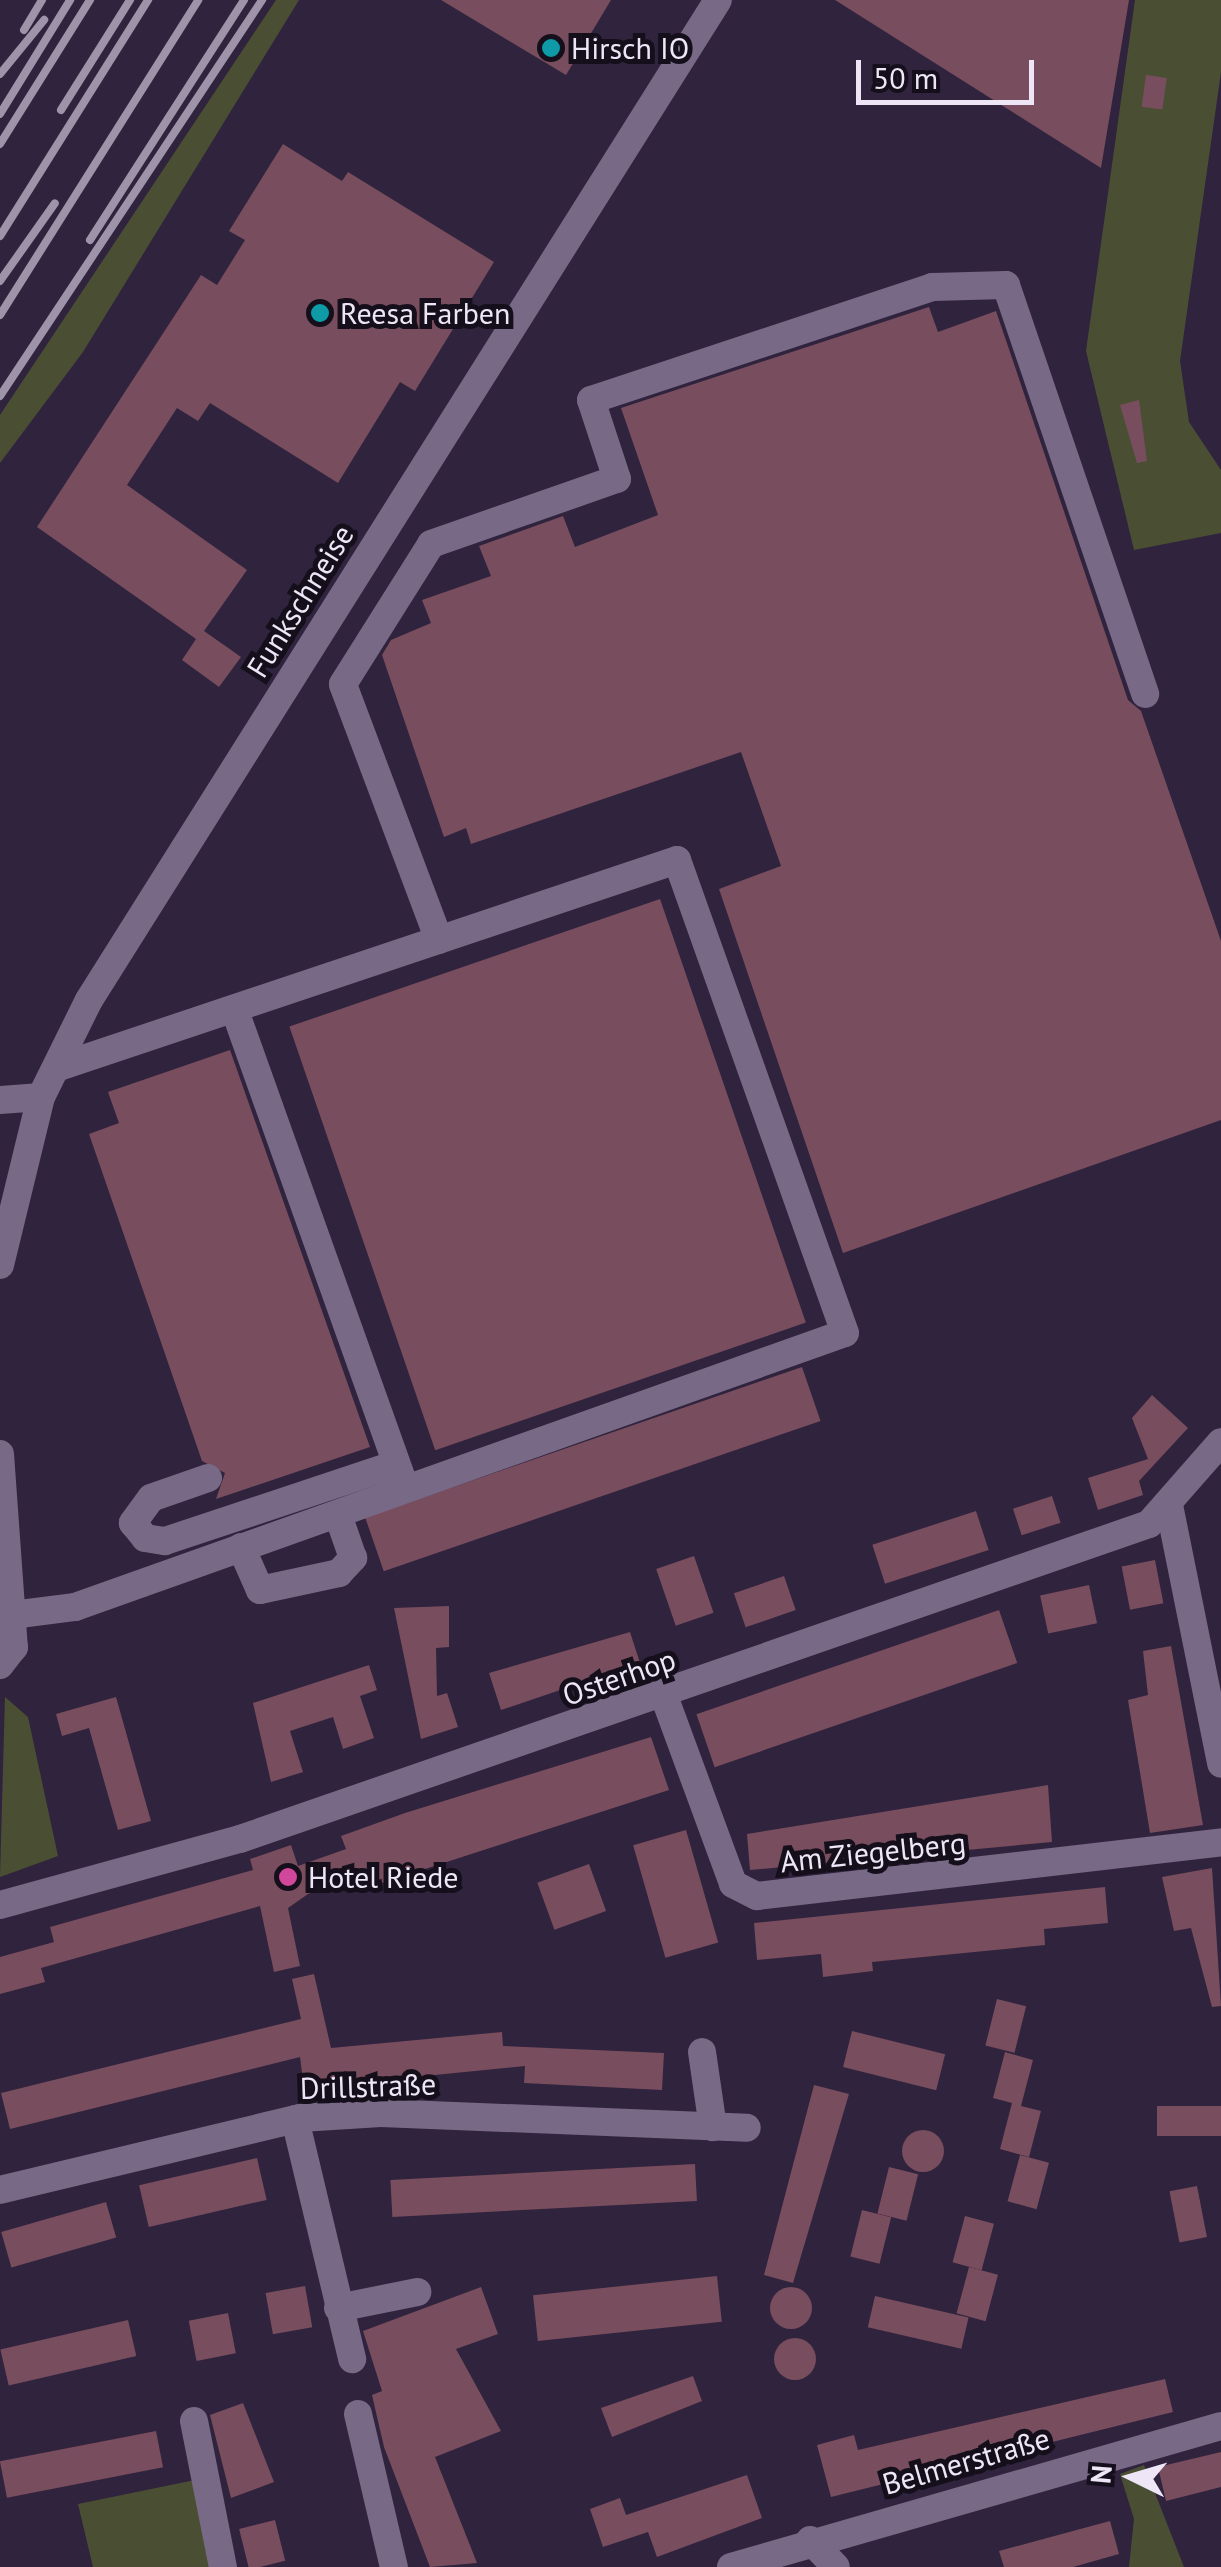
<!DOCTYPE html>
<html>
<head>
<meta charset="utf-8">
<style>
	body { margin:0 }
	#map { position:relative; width:1221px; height:2567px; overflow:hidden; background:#30233d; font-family:"PT Sans",sans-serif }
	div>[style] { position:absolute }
	.green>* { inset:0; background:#4a4f34 }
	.building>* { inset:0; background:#784d5e; transform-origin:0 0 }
	.round { border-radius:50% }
	.minor>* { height:28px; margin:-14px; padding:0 14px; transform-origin:14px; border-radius:14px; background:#786987 }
	.rail>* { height:8px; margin:-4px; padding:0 4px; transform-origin:4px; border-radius:4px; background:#9e93a8 }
	.dots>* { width:28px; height:28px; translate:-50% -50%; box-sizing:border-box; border:5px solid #150f1b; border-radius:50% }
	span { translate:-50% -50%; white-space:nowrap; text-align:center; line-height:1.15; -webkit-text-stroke:10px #150f1b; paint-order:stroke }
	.poi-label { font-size:30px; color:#eee5f7 }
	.left { translate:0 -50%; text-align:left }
	.street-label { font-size:30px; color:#eee5f7 }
	.north { position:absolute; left:1081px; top:2427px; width:100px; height:100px; -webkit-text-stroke:8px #150f1b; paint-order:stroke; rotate:275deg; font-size:28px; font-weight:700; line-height:40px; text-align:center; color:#eee5f7 }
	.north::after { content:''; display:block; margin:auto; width:35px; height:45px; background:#eee5f7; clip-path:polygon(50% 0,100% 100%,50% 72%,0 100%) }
	.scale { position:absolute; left:856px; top:60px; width:178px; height:45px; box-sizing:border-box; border:5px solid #eee5f7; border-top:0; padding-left:12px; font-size:30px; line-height:35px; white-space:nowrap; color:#eee5f7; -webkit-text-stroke:8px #150f1b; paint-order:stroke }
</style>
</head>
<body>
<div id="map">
	<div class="green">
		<div style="clip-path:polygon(276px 0,299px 0,83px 352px,0 463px,0 415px)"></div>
		<div style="clip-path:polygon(1135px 0,1221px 0,1221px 72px,1180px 361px,1189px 422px,1221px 470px,1221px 533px,1134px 550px,1086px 351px)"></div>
		<div style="clip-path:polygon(5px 1697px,28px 1717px,58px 1856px,0 1877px)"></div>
		<div style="clip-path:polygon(1144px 2465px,1184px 2567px,1129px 2567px,1134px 2519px,1120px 2474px)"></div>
		<div style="clip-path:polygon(195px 2480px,214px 2567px,93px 2567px,78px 2504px)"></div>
	</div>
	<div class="building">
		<div style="clip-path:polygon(441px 0,611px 0,566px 75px)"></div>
		<div style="clip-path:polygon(835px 0,1129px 0,1101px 168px)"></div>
		<div style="left:1146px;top:75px;width:21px;height:32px;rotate:8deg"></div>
		<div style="clip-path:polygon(283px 144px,342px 181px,348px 172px,494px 262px,415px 391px,400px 382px,338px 483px,210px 403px,198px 421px,177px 408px,127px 485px,247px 570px,204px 631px,241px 657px,219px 687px,182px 660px,196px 639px,37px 527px,201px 275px,217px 285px,245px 240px,229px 231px)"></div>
		<div style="clip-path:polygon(929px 307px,938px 332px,996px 311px,1128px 700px,1141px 711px,1221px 941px,1221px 1120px,843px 1253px,719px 889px,781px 866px,741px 752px,471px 844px,466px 828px,444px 837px,382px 655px,391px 640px,431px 623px,422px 600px,491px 576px,479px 546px,563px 516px,575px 547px,658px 515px,621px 408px)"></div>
		<div style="clip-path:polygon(1139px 400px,1147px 461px,1137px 463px,1120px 405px)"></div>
		<div style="left:660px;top:899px;width:448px;height:392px;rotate:71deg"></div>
		<div style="clip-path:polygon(230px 1050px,370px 1447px,216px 1499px,225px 1473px,202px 1461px,89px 1134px,119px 1123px,108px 1092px)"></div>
		<div style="left:802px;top:1367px;width:57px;height:462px;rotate:71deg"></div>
		<div style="clip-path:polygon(1152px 1395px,1188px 1428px,1139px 1481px,1143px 1495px,1098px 1510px,1088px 1478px,1148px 1459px,1132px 1418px)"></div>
		<div style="left:1052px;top:1496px;width:28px;height:41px;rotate:72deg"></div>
		<div style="left:976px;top:1511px;width:41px;height:109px;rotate:72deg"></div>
		<div style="left:694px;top:1556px;width:60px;height:40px;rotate:71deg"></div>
		<div style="left:1155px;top:1560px;width:44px;height:34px;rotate:79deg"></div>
		<div style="left:784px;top:1576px;width:36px;height:53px;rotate:71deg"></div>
		<div style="left:1089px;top:1585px;width:39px;height:50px;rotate:78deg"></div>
		<div style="clip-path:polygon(449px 1606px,449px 1647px,436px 1648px,437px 1696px,447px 1693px,458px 1727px,421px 1739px,394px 1608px)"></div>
		<div style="left:999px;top:1610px;width:56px;height:320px;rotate:71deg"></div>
		<div style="clip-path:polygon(630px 1632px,640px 1663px,501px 1710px,489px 1673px)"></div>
		<div style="clip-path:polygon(1171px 1646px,1203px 1825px,1150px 1833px,1128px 1700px,1148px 1695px,1143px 1651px)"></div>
		<div style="clip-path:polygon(369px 1665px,377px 1690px,360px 1696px,374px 1738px,343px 1749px,333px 1717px,290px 1731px,303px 1772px,271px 1782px,253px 1703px)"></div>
		<div style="clip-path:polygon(116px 1697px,151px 1821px,118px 1830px,89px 1728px,62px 1736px,56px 1714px)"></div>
		<div style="clip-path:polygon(651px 1737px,669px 1790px,360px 1890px,355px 1878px,308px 1894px,288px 1908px,300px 1966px,274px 1972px,260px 1906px,41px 1968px,45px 1982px,0 1994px,0 1957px,54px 1942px,50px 1927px,253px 1870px,250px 1859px,291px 1845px,298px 1866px,346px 1849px,341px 1836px,405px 1813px)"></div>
		<div style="clip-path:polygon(1048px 1785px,1052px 1842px,750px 1870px,747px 1834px)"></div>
		<div style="left:686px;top:1830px;width:117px;height:55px;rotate:74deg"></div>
		<div style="left:589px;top:1864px;width:50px;height:55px;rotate:70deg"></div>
		<div style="clip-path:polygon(1212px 1868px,1221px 2006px,1212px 2007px,1191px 1928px,1174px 1931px,1162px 1877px)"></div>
		<div style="clip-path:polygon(1105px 1887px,1108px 1923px,1044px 1929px,1045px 1945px,872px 1962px,873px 1971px,823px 1977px,821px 1954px,757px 1960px,754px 1923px)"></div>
		<div style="clip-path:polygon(314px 1974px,331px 2048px,502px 2032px,503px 2046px,664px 2053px,662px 2090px,524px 2083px,525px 2066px,304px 2088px,300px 2057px,10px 2129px,1px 2093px,301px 2019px,292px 1979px)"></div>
		<div style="left:997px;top:1999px;width:30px;height:48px;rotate:14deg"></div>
		<div style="left:852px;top:2031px;width:96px;height:37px;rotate:14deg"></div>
		<div style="clip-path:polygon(1005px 2052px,1033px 2060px,1021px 2106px,1041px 2111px,1029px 2157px,1000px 2149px,1012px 2103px,993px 2098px)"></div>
		<div style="clip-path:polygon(814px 2085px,849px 2094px,793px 2283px,764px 2275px)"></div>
		<div style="left:1221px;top:2106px;width:30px;height:64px;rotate:90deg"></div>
		<div class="round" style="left:902px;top:2130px;width:42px;height:42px"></div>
		<div style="left:1020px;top:2155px;width:30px;height:48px;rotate:15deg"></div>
		<div style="left:257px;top:2158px;width:43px;height:121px;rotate:77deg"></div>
		<div style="left:695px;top:2164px;width:37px;height:305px;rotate:87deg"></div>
		<div style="left:889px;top:2167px;width:30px;height:48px;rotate:14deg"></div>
		<div style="left:1197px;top:2186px;width:52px;height:28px;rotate:79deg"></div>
		<div style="left:106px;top:2202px;width:37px;height:109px;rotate:74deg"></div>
		<div style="left:862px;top:2210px;width:30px;height:48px;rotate:14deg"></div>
		<div style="left:965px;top:2216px;width:30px;height:48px;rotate:15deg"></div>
		<div style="left:969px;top:2267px;width:30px;height:48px;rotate:15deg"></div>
		<div style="left:717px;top:2276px;width:46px;height:185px;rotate:84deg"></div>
		<div style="left:305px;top:2286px;width:42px;height:40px;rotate:80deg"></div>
		<div class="round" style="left:770px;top:2287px;width:42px;height:42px"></div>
		<div style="clip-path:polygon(481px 2287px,498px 2334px,456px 2349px,501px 2431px,435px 2457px,477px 2563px,430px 2567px,384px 2447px,372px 2395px,382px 2391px,363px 2331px)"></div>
		<div style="left:875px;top:2296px;width:96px;height:32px;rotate:13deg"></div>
		<div style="left:228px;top:2313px;width:41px;height:40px;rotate:79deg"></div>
		<div style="left:128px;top:2320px;width:37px;height:131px;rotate:77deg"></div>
		<div class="round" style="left:774px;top:2338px;width:42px;height:42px"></div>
		<div style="clip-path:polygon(693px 2376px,702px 2401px,612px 2437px,601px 2408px)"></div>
		<div style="clip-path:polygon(1165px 2379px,1173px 2412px,831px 2497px,817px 2445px,854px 2435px,858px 2450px)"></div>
		<div style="clip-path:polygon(243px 2403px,274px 2482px,231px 2498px,210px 2415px)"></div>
		<div style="left:156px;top:2431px;width:37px;height:159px;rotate:79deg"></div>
		<div style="clip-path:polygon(1221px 2452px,1221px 2487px,1166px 2501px,1158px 2467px)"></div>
		<div style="clip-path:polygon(747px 2475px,762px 2518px,657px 2557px,648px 2532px,603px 2547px,590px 2509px,620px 2498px,626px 2515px)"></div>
		<div style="left:275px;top:2520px;width:42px;height:37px;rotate:76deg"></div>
		<div style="clip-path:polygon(1110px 2521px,1119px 2554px,1073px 2567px,1004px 2567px,999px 2551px)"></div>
	</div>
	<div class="minor">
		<div style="left:439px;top:940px;width:273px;rotate:-110.6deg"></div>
		<div style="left:343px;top:684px;width:165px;rotate:-57.8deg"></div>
		<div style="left:431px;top:544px;width:197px;rotate:-19.3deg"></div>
		<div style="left:617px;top:479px;width:83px;rotate:-108.2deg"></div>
		<div style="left:591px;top:400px;width:359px;rotate:-18.3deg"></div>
		<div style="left:932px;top:287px;width:74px;rotate:-1.5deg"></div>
		<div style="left:1006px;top:285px;width:432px;rotate:71.2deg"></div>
		<div style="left:235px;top:1011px;width:505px;rotate:70.35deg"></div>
		<div style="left:0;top:1100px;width:41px;rotate:-4.2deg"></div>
		<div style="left:0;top:1265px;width:173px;rotate:-76.3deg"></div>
		<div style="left:41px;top:1097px;width:108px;rotate:-63.7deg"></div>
		<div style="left:89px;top:1000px;width:1181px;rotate:-57.83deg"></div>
		<div style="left:0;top:1454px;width:194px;rotate:85.9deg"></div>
		<div style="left:14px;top:1647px;width:23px;rotate:128deg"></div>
		<div style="left:208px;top:1478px;width:60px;rotate:160.7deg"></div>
		<div style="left:151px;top:1498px;width:31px;rotate:126deg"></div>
		<div style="left:133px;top:1523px;width:19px;rotate:51deg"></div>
		<div style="left:145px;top:1538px;width:20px;rotate:9deg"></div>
		<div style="left:165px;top:1541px;width:243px;rotate:-18.4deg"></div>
		<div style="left:1169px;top:1505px;width:264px;rotate:78.6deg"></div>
		<div style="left:241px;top:1547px;width:47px;rotate:66.2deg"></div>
		<div style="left:260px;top:1590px;width:81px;rotate:-12.1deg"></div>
		<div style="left:339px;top:1573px;width:21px;rotate:-47deg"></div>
		<div style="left:353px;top:1558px;width:46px;rotate:-109.2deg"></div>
		<div style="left:12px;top:1615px;width:64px;rotate:-7.2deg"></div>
		<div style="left:75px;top:1607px;width:817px;rotate:-19.59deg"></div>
		<div style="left:845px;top:1333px;width:502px;rotate:-109.55deg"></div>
		<div style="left:677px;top:860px;width:655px;rotate:161.48deg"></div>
		<div style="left:664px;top:1696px;width:200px;rotate:69.8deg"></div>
		<div style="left:733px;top:1884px;width:27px;rotate:27deg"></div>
		<div style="left:757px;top:1896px;width:467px;rotate:-6.6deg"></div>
		<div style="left:0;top:1905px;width:249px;rotate:-15.4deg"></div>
		<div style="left:240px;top:1839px;width:962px;rotate:-19.11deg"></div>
		<div style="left:1149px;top:1524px;width:109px;rotate:-48.7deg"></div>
		<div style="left:702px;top:2052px;width:76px;rotate:81.7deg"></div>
		<div style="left:295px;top:2119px;width:247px;rotate:76.6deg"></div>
		<div style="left:0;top:2190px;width:309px;rotate:-13.5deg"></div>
		<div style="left:300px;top:2118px;width:81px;rotate:-3.5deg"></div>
		<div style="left:381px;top:2113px;width:366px;rotate:2.3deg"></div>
		<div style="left:338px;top:2308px;width:81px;rotate:-11.4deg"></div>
		<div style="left:358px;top:2414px;width:157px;rotate:76.8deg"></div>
		<div style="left:194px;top:2421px;width:149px;rotate:78.8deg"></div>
		<div style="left:810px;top:2540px;width:37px;rotate:46deg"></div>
		<div style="left:731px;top:2567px;width:510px;rotate:-16.05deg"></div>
	</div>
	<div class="rail">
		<div style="left:24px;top:30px;width:35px;rotate:-59deg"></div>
		<div style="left:0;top:74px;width:70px;rotate:-50.8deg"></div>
		<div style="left:61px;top:110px;width:130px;rotate:-57.9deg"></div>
		<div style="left:0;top:114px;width:134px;rotate:-58.4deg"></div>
		<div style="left:0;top:144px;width:170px;rotate:-58deg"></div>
		<div style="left:0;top:236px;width:279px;rotate:-57.9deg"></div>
		<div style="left:90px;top:240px;width:285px;rotate:-57.3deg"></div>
		<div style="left:0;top:281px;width:95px;rotate:-54.8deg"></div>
		<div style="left:0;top:315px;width:372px;rotate:-57.8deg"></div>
		<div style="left:0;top:396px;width:475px;rotate:-56.5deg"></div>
	</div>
	<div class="dots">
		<div style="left:551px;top:48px;background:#0f9aa8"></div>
		<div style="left:320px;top:313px;background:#0f9aa8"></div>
		<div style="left:288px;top:1877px;background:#d1479c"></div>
	</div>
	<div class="poi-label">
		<span class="left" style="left:571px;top:48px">Hirsch IO</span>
		<span class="left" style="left:340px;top:313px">Reesa Farben</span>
		<span class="left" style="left:308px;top:1877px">Hotel Riede</span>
	</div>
	<div class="street-label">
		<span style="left:300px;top:601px;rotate:-58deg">Funkschneise</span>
		<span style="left:619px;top:1677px;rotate:-19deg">Osterhop</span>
		<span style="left:873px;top:1852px;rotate:-6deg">Am Ziegelberg</span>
		<span style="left:368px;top:2086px;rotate:-2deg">Drillstraße</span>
		<span style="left:966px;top:2461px;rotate:-16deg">Belmerstraße</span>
	</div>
	<div class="north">N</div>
	<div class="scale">50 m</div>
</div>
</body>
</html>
